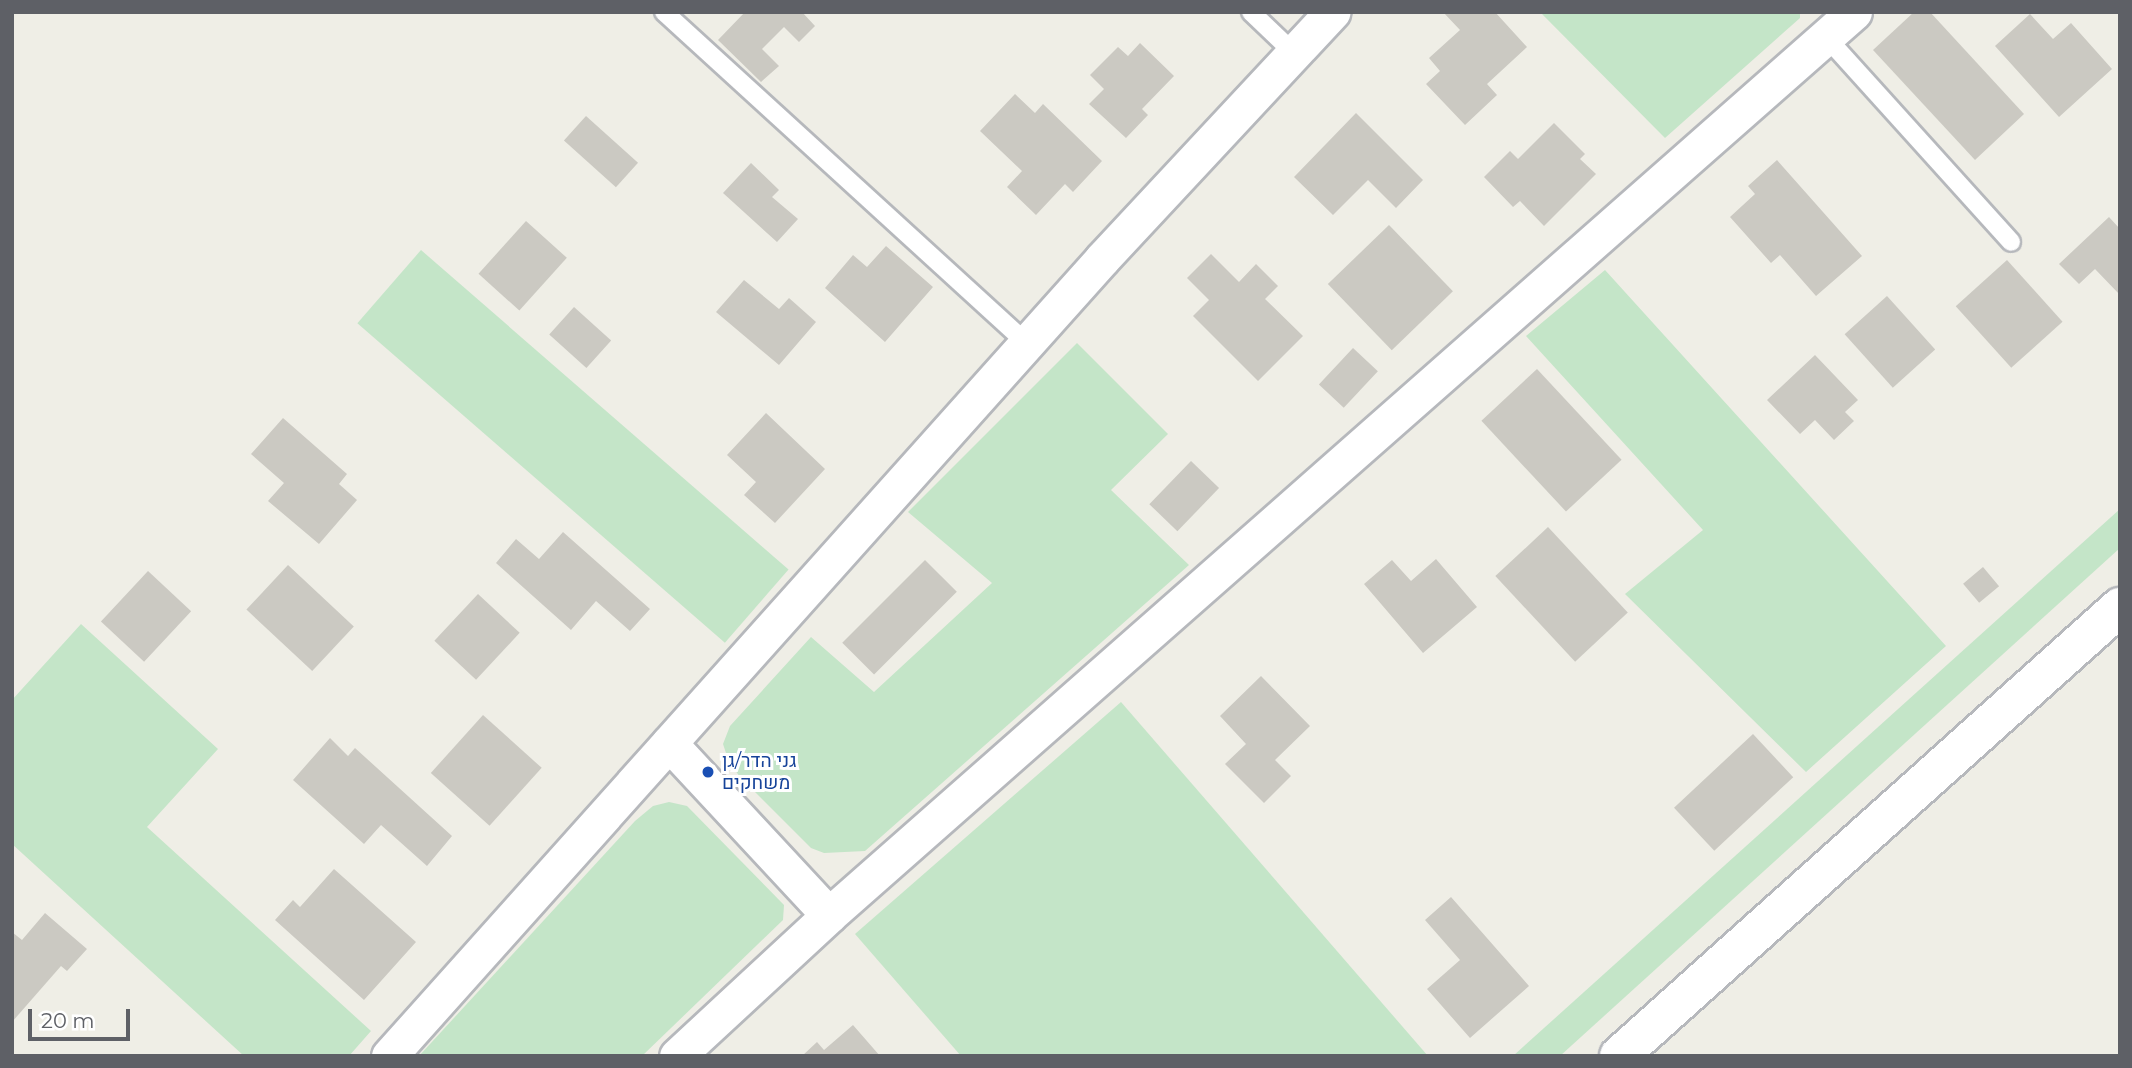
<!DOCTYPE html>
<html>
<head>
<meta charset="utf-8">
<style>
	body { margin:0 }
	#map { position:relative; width:2132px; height:1068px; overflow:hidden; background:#efeee6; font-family:Montserrat,Heebo,sans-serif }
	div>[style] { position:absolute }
	.green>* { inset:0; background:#c4e5c8; transform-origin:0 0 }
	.building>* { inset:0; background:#cbc9c2; transform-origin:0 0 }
	.roads { filter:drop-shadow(2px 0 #b6b8bc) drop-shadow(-2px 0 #b6b8bc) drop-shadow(0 2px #b6b8bc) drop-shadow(0 -2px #b6b8bc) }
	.service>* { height:18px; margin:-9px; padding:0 9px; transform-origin:9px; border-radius:9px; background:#fff }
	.minor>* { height:35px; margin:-17.5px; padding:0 17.5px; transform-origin:17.5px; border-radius:17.5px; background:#fff }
	.secondary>* { height:38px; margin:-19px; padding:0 19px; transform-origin:19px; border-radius:19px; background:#fff }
	.dots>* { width:19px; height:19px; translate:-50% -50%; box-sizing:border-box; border:4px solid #fff; border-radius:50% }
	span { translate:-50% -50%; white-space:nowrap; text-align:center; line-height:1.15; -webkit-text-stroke:6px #fff; paint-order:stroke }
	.transit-label { font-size:19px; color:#164399 }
	.left { translate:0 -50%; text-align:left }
	.frame { position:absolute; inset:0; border:14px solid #5e6066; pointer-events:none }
	.scale { position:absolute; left:28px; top:1009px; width:102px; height:32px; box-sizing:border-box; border:4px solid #5e6066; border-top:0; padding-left:9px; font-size:21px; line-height:24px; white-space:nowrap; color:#5e6066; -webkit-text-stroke:5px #fff; paint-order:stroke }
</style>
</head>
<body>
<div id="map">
	<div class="green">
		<div style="clip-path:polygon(1540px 12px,1800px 12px,1800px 18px,1665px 138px)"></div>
		<div style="left:421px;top:250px;width:487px;height:97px;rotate:41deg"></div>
		<div style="clip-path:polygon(1605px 270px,1946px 646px,1806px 772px,1625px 594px,1703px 530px,1526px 336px)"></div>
		<div style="clip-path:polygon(1077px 343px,1168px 434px,1111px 490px,1189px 565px,865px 851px,824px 853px,811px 848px,740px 777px,729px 762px,723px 744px,730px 726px,811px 637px,874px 692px,992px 583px,908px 512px)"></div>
		<div style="clip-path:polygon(2120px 509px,2120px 548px,1560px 1056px,1513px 1056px)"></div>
		<div style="clip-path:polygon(81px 624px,218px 749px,147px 827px,371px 1031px,349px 1056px,244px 1056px,12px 844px,12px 700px)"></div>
		<div style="clip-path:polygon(1121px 702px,1428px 1056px,961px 1056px,855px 934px)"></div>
		<div style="clip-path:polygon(669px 802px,687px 806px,784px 905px,783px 920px,642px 1056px,419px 1056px,635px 821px,653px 806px)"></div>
	</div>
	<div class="building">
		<div style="clip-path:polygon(745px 12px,802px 12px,815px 26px,799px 42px,784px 27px,762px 49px,779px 66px,761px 82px,718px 40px)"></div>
		<div style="clip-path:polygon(1443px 12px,1495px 12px,1527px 47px,1487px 84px,1497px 95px,1465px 125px,1426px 84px,1440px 71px,1429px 58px,1460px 30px)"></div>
		<div style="clip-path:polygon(1914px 12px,1930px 12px,2024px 114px,1975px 160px,1873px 50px)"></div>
		<div style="clip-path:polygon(2030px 14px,2053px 39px,2071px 23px,2112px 69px,2059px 117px,1995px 46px)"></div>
		<div style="clip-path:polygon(1140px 43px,1174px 76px,1142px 109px,1148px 115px,1126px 138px,1089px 104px,1104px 89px,1090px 75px,1118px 47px,1128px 56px)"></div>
		<div style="clip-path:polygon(1015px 94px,1035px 113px,1043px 104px,1102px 161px,1073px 192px,1065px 184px,1036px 215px,1007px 187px,1022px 171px,980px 131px)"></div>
		<div style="clip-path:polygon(1356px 113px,1423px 180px,1396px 208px,1368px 180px,1333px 215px,1294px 177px)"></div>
		<div style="left:586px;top:116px;width:70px;height:33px;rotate:42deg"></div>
		<div style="clip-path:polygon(1554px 123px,1585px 154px,1580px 159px,1596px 174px,1544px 226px,1520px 201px,1513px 207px,1484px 177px,1510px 151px,1518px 159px)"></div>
		<div style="clip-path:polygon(1777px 160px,1862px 256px,1816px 296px,1780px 255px,1771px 263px,1730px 217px,1755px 194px,1748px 186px)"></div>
		<div style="clip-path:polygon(751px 163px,779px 190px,772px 197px,798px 219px,777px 242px,723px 193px)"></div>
		<div style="clip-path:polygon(2109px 217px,2120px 229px,2120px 295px,2095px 269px,2079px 284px,2059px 264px)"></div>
		<div style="left:526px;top:221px;width:55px;height:71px;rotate:42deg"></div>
		<div style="left:1389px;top:225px;width:92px;height:85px;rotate:46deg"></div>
		<div style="clip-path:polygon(886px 246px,933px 287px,885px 342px,825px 288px,853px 255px,867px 267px)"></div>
		<div style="clip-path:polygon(1211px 254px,1239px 282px,1256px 264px,1278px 286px,1265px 299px,1303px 336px,1258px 381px,1193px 316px,1209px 300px,1187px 278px)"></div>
		<div style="left:2007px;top:260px;width:83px;height:69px;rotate:48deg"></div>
		<div style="clip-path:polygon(744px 280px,779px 309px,789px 298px,816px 322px,779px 365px,716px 312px)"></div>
		<div style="left:1887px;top:296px;width:72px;height:57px;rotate:48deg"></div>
		<div style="left:574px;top:307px;width:50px;height:37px;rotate:42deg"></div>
		<div style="left:1353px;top:348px;width:34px;height:50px;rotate:43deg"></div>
		<div style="clip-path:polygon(1815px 355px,1858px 400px,1845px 412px,1854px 421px,1834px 440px,1815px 420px,1800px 434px,1767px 400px)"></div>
		<div style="left:1537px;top:369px;width:124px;height:76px;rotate:47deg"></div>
		<div style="clip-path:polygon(766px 413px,825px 469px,775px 523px,744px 495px,756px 482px,727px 455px)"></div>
		<div style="clip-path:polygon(283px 418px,347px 474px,339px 484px,357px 500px,319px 544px,268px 501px,284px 483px,251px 454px)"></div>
		<div style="left:1191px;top:461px;width:39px;height:60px;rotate:44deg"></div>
		<div style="left:1548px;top:527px;width:117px;height:72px;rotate:47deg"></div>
		<div style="clip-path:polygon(563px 532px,650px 609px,630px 631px,596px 601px,571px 630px,496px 563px,516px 539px,539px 559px)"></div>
		<div style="clip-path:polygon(1436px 559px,1477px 607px,1423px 653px,1364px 584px,1392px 560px,1411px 581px)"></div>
		<div style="left:925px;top:560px;width:45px;height:117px;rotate:45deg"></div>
		<div style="left:288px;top:565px;width:90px;height:61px;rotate:43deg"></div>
		<div style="left:1983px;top:567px;width:25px;height:26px;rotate:50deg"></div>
		<div style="left:148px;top:571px;width:59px;height:69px;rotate:43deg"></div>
		<div style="left:478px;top:594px;width:57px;height:64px;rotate:43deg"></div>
		<div style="clip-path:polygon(1261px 676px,1310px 726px,1275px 760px,1291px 776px,1264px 803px,1225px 764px,1246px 744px,1220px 716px)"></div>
		<div style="left:483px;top:715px;width:79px;height:78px;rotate:42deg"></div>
		<div style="left:1753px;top:734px;width:59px;height:108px;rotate:47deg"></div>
		<div style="clip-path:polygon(330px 738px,348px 756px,355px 748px,452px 836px,427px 866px,381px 825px,364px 844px,293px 780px)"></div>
		<div style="clip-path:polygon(334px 869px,416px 942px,364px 1000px,275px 920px,293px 900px,300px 907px)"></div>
		<div style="clip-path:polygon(1451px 897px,1529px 986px,1470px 1038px,1427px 989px,1460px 960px,1425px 920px)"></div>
		<div style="clip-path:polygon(45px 913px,87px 949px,67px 971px,61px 966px,12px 1022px,12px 932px,22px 940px)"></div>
		<div style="clip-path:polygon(853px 1025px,880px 1056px,802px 1056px,817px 1042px,824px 1050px)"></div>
	</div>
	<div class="roads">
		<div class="service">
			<div style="left:664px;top:12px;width:491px;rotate:42.4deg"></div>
			<div style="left:1251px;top:12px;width:59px;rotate:43.6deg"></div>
			<div style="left:1826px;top:37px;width:276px;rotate:47.9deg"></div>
		</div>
		<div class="minor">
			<div style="left:669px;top:743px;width:235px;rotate:47.1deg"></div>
			<div style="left:389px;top:1056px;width:1069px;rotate:-48.18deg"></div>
			<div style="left:1102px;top:259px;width:338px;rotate:-47deg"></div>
			<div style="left:677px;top:1056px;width:207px;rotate:-42.8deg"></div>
			<div style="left:829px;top:915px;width:1366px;rotate:-41.38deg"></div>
		</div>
		<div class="secondary">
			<div style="left:1619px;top:1056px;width:673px;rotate:-41.87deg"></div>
		</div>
	</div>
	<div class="dots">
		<div style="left:708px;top:772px;background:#1a4fb4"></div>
	</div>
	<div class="transit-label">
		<span class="left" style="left:722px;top:772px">גני הדר/גן<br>משחקים</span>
	</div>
	<div class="frame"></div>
	<div class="scale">20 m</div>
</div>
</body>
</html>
